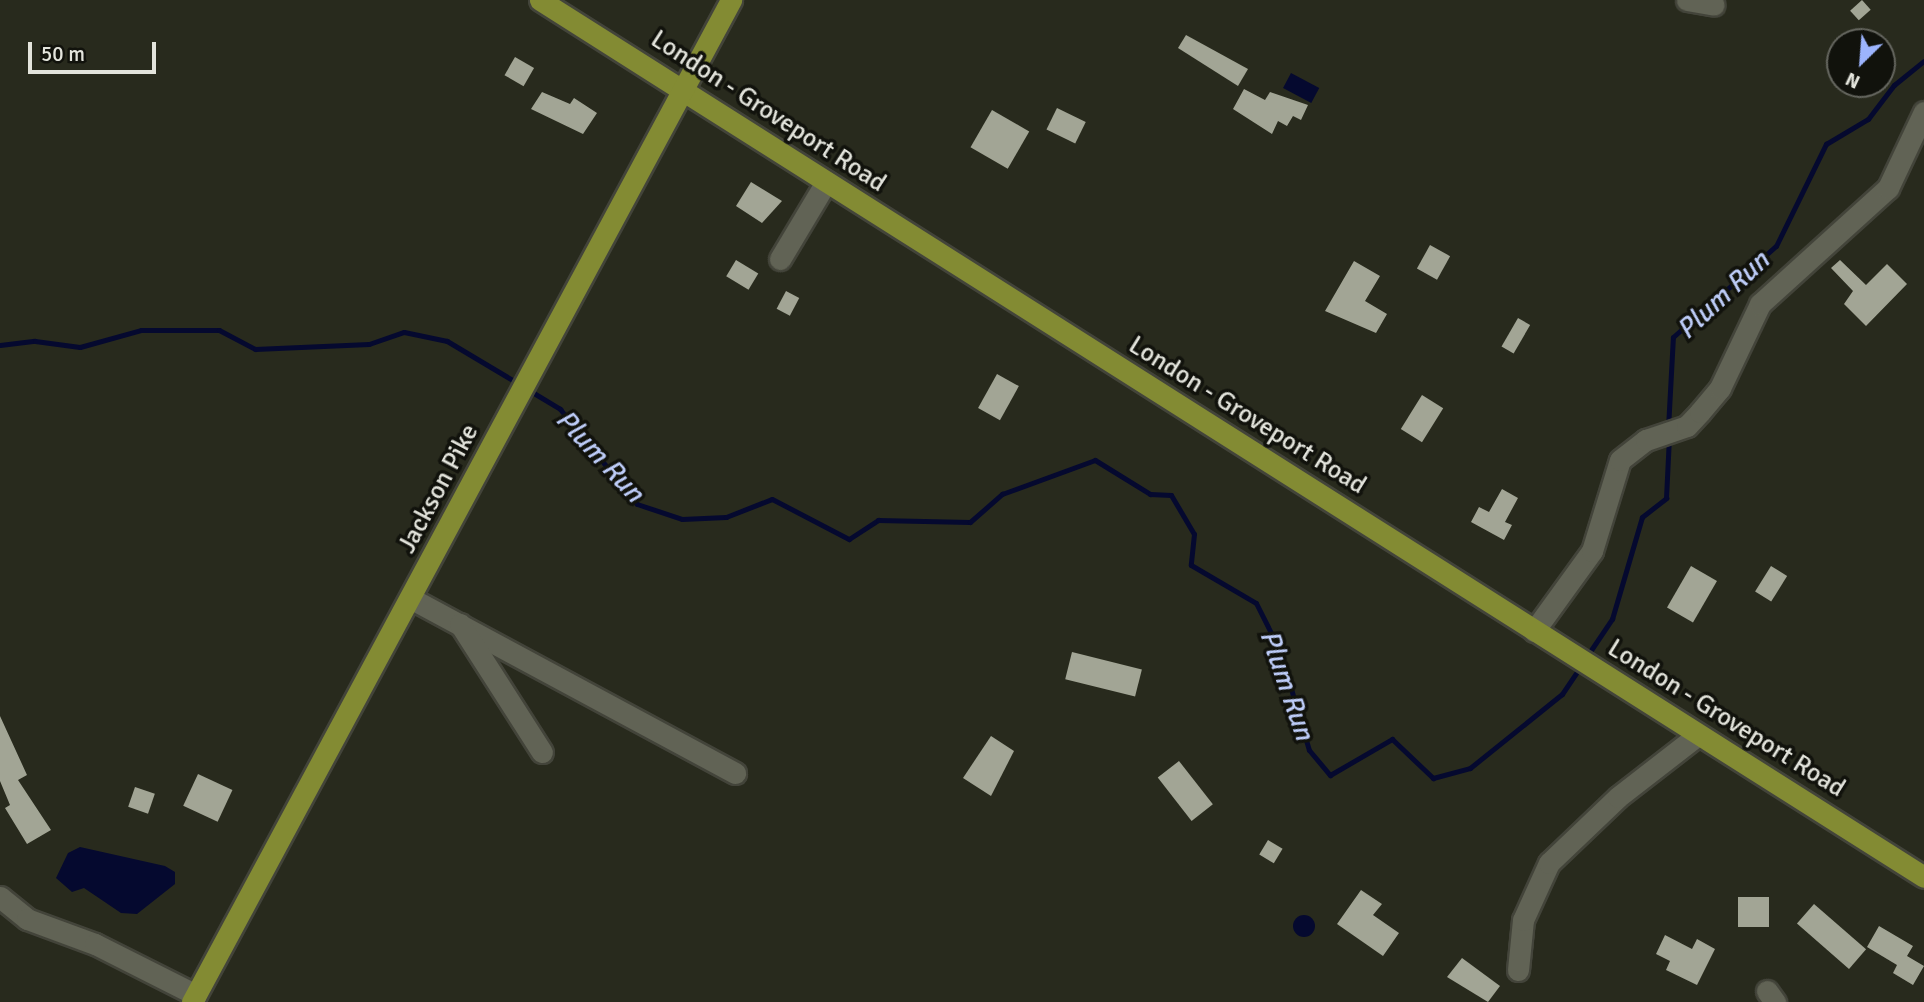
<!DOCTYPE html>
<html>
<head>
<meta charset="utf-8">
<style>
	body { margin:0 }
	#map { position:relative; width:1924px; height:1002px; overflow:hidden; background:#282a1d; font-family:Signika,sans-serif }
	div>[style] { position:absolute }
	.water>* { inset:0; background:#05092f; transform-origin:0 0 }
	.round { border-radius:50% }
	.stream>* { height:5px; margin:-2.5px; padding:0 2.5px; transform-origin:2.5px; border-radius:2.5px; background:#05092f }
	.building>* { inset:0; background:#a2a595; transform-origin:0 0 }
	.roads { filter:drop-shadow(2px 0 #43443a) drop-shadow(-2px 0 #43443a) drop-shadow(0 2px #43443a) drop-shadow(0 -2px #43443a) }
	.minor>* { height:21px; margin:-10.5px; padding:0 10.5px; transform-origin:10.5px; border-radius:10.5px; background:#616355 }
	.major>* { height:21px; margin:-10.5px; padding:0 10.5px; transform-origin:10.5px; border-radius:10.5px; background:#838b33 }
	span { translate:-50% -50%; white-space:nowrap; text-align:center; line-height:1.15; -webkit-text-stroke:7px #11120c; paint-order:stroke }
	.street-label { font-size:26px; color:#e3e4dc }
	.water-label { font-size:28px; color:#bdccf8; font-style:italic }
	.north { position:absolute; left:1826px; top:28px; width:70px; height:70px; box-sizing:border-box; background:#11120c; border:2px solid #65665f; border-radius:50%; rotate:205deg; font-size:19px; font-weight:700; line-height:28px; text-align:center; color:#e3e4dc }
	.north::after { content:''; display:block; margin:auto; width:24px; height:32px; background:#9cb4fd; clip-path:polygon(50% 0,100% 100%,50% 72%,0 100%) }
	.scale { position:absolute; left:28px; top:42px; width:128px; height:32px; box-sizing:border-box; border:4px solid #e3e4dc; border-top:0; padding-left:9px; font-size:21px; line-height:24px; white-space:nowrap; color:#e3e4dc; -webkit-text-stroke:5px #11120c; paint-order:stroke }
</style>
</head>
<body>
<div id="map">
	<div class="water">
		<div style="left:1291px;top:73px;width:32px;height:17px;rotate:28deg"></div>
		<div style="clip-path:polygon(80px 847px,165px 866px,175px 872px,175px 884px,137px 914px,121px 913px,84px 888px,72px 892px,56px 878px,68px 853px)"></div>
		<div class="round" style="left:1293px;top:915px;width:22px;height:22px"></div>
	</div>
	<div class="stream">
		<div style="left:0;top:345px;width:35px;rotate:-7deg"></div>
		<div style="left:35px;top:341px;width:45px;rotate:7.6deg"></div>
		<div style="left:80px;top:347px;width:63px;rotate:-15.6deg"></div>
		<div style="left:141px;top:330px;width:78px"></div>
		<div style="left:219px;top:330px;width:41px;rotate:27.8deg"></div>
		<div style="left:255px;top:349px;width:114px;rotate:-2.5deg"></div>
		<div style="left:369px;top:344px;width:37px;rotate:-19deg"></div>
		<div style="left:404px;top:332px;width:44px;rotate:11.8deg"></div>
		<div style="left:447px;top:341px;width:84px;rotate:30.8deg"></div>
		<div style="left:527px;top:389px;width:39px;rotate:31deg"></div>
		<div style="left:560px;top:409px;width:122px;rotate:51deg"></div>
		<div style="left:637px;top:504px;width:47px;rotate:18.4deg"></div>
		<div style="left:682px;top:519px;width:44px;rotate:-2.6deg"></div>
		<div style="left:726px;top:517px;width:49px;rotate:-21.4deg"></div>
		<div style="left:772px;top:499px;width:87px;rotate:27.5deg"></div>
		<div style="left:849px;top:539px;width:35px;rotate:-33deg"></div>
		<div style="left:878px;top:520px;width:92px;rotate:1.2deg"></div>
		<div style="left:970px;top:522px;width:43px;rotate:-41.2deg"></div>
		<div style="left:1002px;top:494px;width:99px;rotate:-20.1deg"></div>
		<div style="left:1095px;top:460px;width:65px;rotate:31.7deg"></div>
		<div style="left:1150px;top:494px;width:21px;rotate:3deg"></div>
		<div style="left:1171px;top:495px;width:45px;rotate:59.5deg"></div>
		<div style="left:1194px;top:534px;width:31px;rotate:96deg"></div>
		<div style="left:1191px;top:565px;width:75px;rotate:30.3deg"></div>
		<div style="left:1256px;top:603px;width:54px;rotate:63.4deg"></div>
		<div style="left:1280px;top:651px;width:103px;rotate:73.7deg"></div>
		<div style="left:1309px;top:750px;width:33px;rotate:50deg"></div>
		<div style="left:1330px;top:775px;width:72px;rotate:-30.1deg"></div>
		<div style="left:1392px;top:739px;width:57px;rotate:43.6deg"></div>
		<div style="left:1433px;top:778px;width:38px;rotate:-15deg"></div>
		<div style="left:1470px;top:768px;width:118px;rotate:-38.8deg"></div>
		<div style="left:1562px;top:694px;width:36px;rotate:-56deg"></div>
		<div style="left:1668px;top:428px;width:91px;rotate:-86.9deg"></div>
		<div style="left:1673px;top:337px;width:137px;rotate:-41.5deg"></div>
		<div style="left:1776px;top:246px;width:114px;rotate:-63.9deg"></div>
		<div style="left:1826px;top:144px;width:49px;rotate:-30.8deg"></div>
		<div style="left:1868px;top:119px;width:43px;rotate:-52.6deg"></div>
		<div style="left:1894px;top:85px;width:38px;rotate:-39deg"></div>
		<div style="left:1587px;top:656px;width:45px;rotate:-56deg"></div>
		<div style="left:1612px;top:619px;width:106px;rotate:-73.6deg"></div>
		<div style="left:1642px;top:517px;width:31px;rotate:-38deg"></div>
		<div style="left:1666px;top:498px;width:61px;rotate:-87.2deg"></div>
	</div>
	<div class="building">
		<div style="left:1862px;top:0;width:13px;height:16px;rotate:48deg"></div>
		<div style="clip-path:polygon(1186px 35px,1248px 69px,1238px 86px,1178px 48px)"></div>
		<div style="left:515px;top:57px;width:22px;height:21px;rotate:30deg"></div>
		<div style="clip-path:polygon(1244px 89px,1265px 100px,1270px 92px,1308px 105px,1301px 120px,1293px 116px,1287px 126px,1278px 121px,1272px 134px,1233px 109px)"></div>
		<div style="clip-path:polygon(542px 92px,570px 104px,574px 98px,597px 113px,583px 134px,531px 109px)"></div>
		<div style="left:1057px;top:108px;width:32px;height:24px;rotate:26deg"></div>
		<div style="left:992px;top:110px;width:43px;height:43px;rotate:30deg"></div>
		<div style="clip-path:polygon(751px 182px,782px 201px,762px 223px,736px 206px)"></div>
		<div style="left:1430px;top:245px;width:23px;height:27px;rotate:29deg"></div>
		<div style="left:736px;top:260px;width:26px;height:19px;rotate:31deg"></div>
		<div style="clip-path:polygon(1840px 260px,1866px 285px,1887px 264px,1907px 284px,1866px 326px,1844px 304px,1853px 291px,1831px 268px)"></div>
		<div style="clip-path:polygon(1354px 261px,1380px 276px,1365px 301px,1387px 314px,1376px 333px,1325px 311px)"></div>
		<div style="left:786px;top:291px;width:15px;height:20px;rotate:28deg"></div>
		<div style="left:1518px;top:318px;width:14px;height:33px;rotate:30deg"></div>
		<div style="left:997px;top:374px;width:25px;height:39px;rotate:29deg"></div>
		<div style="left:1422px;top:395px;width:25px;height:40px;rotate:32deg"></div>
		<div style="clip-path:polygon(1502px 489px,1518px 498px,1505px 522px,1512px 525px,1504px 540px,1471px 522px,1479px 507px,1489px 512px)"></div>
		<div style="left:1691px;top:566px;width:30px;height:48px;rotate:30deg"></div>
		<div style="left:1771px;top:566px;width:19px;height:30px;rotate:32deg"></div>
		<div style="left:1072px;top:652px;width:72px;height:28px;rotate:14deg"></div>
		<div style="clip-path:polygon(0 716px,27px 775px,18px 780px,51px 830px,27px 844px,5px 808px,10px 805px,0 781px)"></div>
		<div style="clip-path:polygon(991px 736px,1014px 751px,991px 796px,963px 778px)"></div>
		<div style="left:1179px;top:761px;width:55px;height:27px;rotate:52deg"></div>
		<div style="left:198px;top:774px;width:38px;height:35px;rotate:25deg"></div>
		<div style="left:135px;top:787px;width:21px;height:21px;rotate:19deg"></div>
		<div style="left:1268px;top:840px;width:17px;height:17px;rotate:31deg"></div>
		<div style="clip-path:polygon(1361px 890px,1382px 904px,1373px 915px,1399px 933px,1383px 956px,1337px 924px)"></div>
		<div style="left:1738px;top:897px;width:31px;height:30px"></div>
		<div style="left:1814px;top:904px;width:69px;height:26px;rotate:41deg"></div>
		<div style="clip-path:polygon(1879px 926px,1913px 946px,1907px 956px,1924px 966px,1913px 985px,1893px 973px,1897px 965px,1867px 947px)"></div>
		<div style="clip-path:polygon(1665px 935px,1692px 949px,1697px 939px,1715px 949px,1697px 985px,1666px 970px,1670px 961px,1656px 954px)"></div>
		<div style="clip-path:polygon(1462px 958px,1500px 986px,1488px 1002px,1447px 977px)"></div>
	</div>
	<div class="roads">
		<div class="minor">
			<div style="left:1687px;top:0;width:27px;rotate:10deg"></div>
			<div style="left:780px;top:259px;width:90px;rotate:-59.1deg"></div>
			<div style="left:412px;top:599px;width:367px;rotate:28.3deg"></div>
			<div style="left:460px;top:624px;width:152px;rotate:57.4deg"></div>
			<div style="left:1534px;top:631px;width:99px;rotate:-54.1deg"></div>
			<div style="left:1592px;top:551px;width:95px;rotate:-72.9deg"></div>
			<div style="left:1620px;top:460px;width:33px;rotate:-38deg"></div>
			<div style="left:1646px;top:440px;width:43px;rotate:-18.9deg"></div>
			<div style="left:1687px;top:426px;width:19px;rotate:-47deg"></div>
			<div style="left:1700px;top:412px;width:31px;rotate:-50deg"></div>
			<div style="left:1720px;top:388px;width:93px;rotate:-64.5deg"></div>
			<div style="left:1760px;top:304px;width:173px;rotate:-42.2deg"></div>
			<div style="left:1888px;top:188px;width:84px;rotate:-64.7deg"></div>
			<div style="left:0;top:897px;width:35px;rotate:39deg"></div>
			<div style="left:27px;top:919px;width:72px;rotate:20.2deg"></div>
			<div style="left:95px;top:944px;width:113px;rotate:26.8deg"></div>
			<div style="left:1518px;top:970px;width:50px;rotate:-84.3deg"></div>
			<div style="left:1523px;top:920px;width:63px;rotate:-65.5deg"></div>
			<div style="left:1549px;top:863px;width:95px;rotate:-43.7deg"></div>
			<div style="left:1618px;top:797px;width:101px;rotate:-37.8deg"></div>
			<div style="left:1767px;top:991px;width:14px;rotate:54deg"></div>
		</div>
		<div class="major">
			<div style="left:540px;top:0;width:1638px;rotate:32.36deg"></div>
			<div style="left:192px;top:1002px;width:1138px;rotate:-61.72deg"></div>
		</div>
	</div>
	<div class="street-label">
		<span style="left:768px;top:112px;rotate:33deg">London - Groveport Road</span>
		<span style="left:1247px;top:416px;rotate:32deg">London - Groveport Road</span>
		<span style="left:439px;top:489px;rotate:-62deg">Jackson Pike</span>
		<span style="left:1726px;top:719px;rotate:32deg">London - Groveport Road</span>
	</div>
	<div class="water-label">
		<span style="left:1723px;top:295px;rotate:-43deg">Plum Run</span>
		<span style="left:600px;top:456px;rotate:47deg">Plum Run</span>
		<span style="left:1287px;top:685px;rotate:71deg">Plum Run</span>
	</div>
	<div class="north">N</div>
	<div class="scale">50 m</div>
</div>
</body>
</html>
